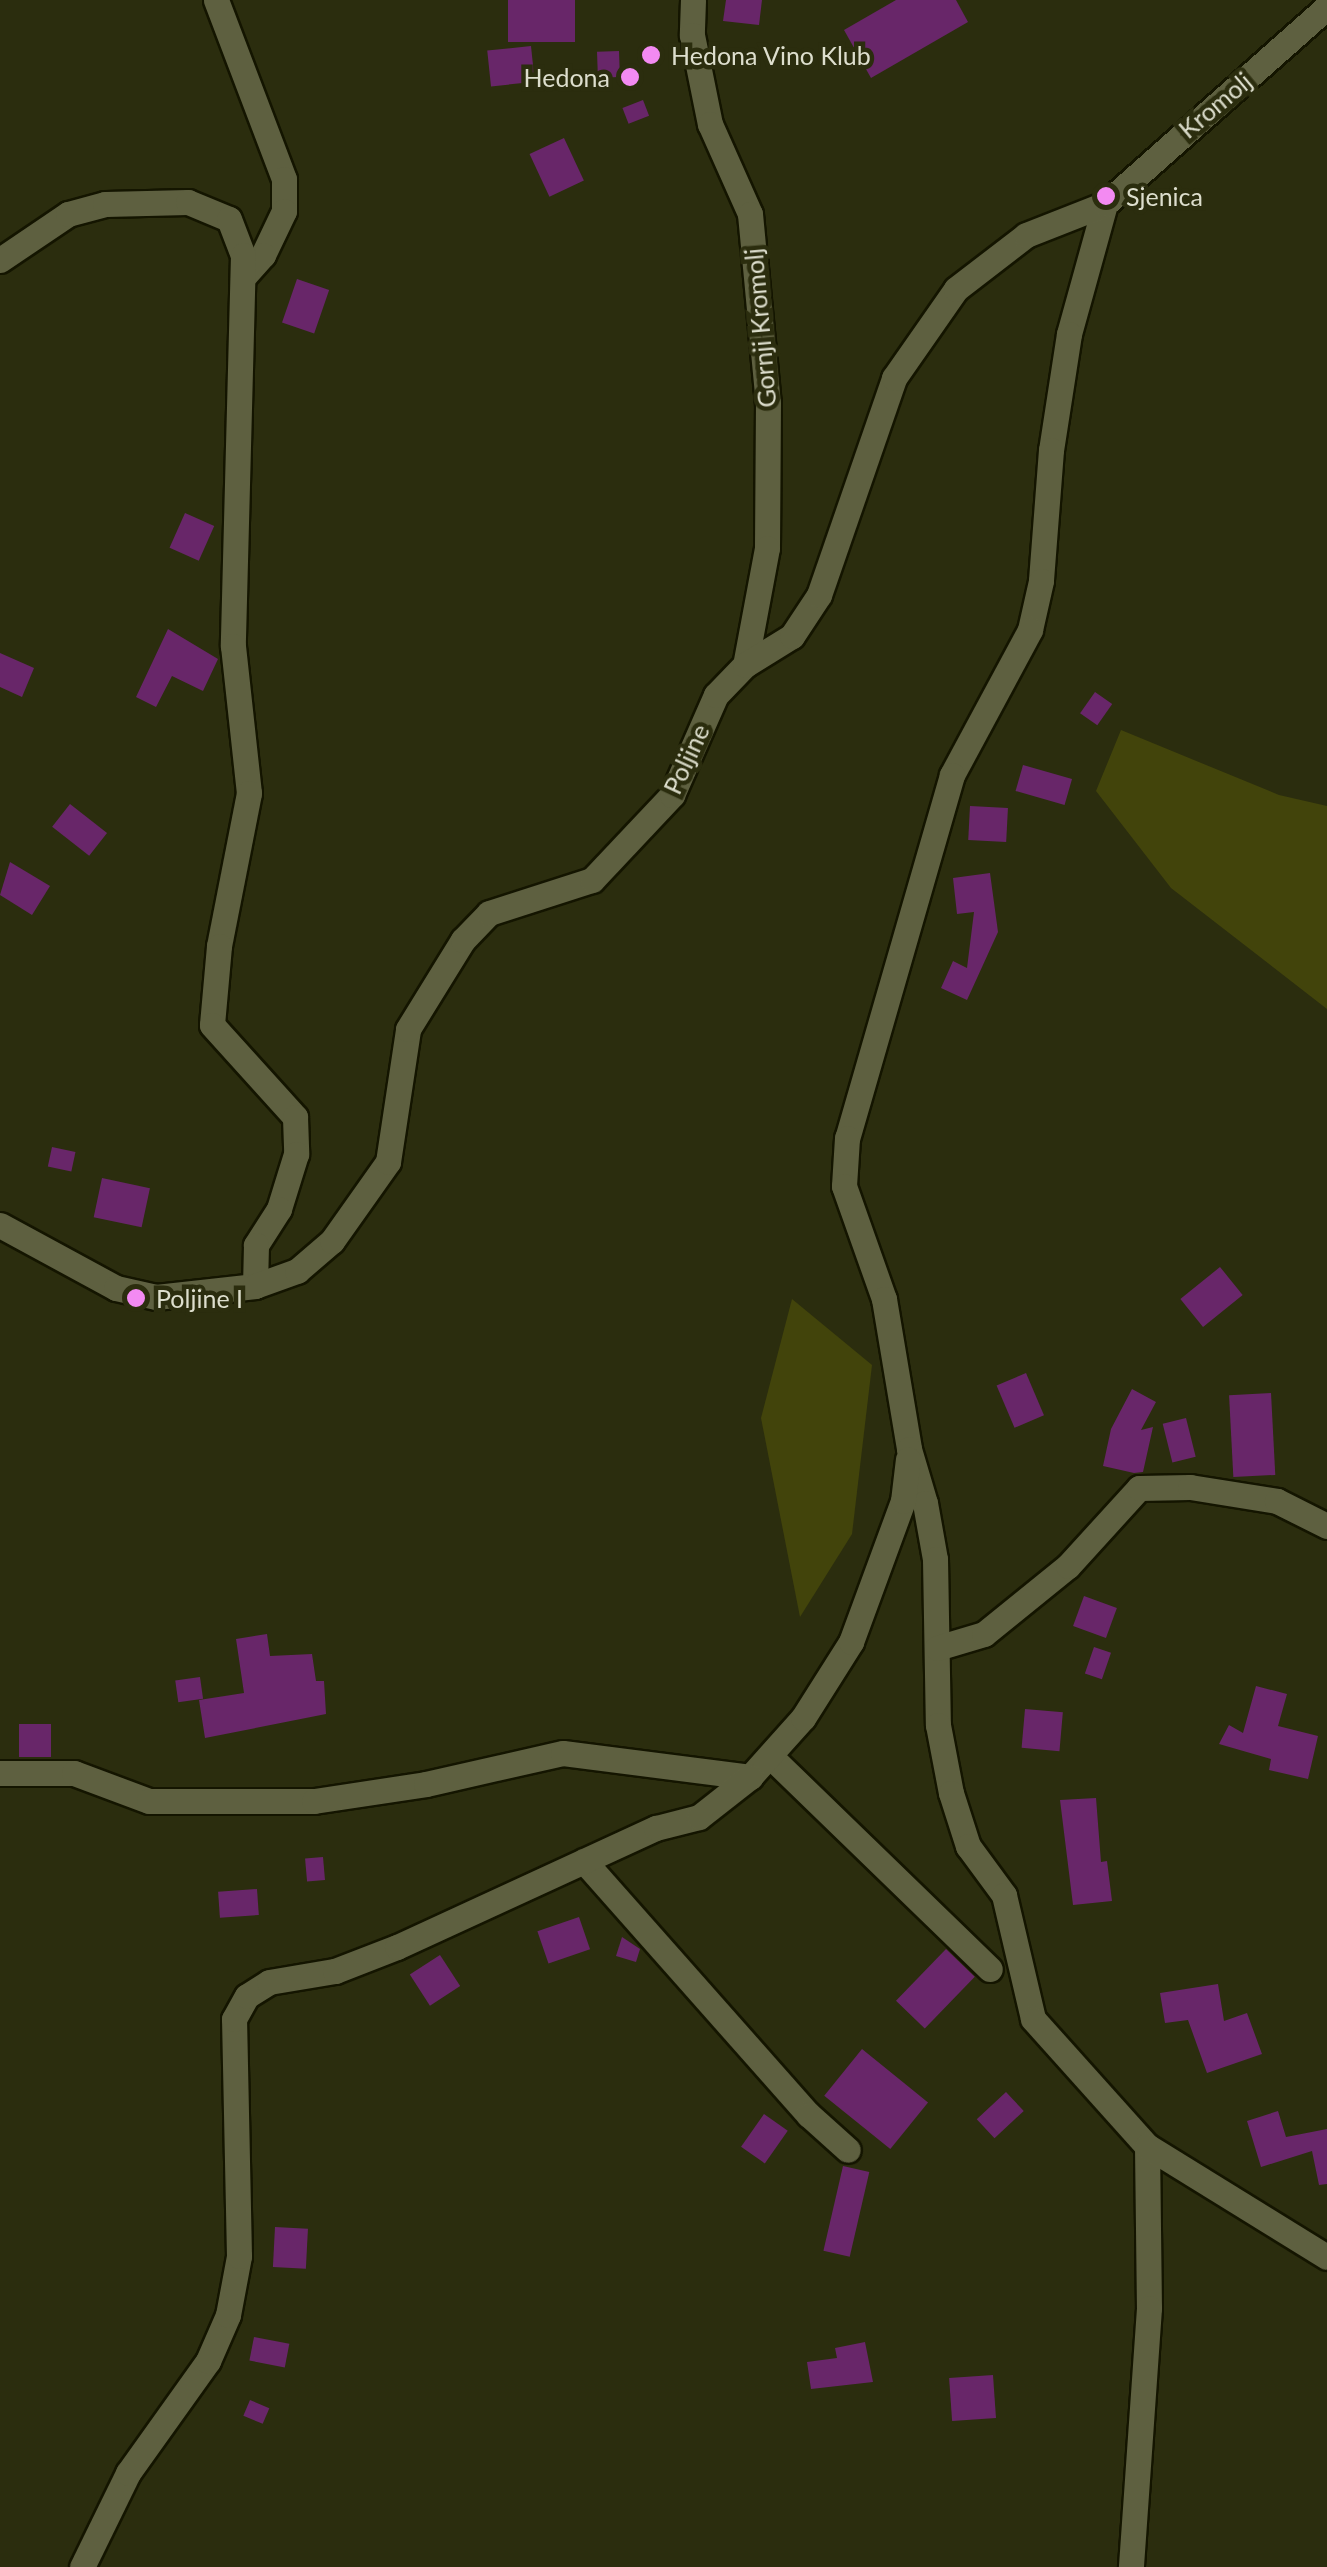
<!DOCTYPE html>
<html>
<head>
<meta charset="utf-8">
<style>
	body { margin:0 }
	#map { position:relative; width:1327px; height:2567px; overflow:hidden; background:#2b2d0e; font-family:Lato,sans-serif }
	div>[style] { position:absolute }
	.green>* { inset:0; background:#42440b }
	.building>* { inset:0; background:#682669; transform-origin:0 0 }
	.roads { filter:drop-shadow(2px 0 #141500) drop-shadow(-2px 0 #141500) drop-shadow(0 2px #141500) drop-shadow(0 -2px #141500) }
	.minor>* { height:25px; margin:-12.5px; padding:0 12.5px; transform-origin:12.5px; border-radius:12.5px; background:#5e6040 }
	.dots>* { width:28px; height:28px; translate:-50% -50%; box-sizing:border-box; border:5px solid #2b2d0e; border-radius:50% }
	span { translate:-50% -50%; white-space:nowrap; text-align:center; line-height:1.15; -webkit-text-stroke:9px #2b2d0e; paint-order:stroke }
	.poi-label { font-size:25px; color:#dddecd }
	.left { translate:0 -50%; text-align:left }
	.right { translate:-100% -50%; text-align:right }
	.street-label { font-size:25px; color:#dddecd }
</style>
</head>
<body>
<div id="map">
	<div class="green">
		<div style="clip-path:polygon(1121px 730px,1279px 795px,1327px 806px,1327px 1009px,1171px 888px,1096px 791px)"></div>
		<div style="clip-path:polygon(792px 1299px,872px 1365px,852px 1534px,800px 1617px,761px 1418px)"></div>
	</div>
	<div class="building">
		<div style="left:508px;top:0;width:67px;height:42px"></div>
		<div style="clip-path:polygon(726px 0,762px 0,759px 25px,723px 21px)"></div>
		<div style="clip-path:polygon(896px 0,956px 0,968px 22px,871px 78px,844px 30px)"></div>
		<div style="left:531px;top:46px;width:36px;height:44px;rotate:84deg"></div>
		<div style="left:619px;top:51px;width:26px;height:22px;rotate:88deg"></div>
		<div style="left:643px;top:100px;width:17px;height:22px;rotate:69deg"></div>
		<div style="left:564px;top:138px;width:47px;height:38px;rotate:65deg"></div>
		<div style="left:297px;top:279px;width:34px;height:46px;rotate:19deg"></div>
		<div style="left:185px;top:513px;width:32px;height:38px;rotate:24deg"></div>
		<div style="clip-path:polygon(168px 629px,218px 659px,203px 691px,172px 676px,156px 707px,136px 697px)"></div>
		<div style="clip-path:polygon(0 653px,34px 668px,22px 697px,0 687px)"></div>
		<div style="left:1095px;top:692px;width:21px;height:26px;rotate:35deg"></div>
		<div style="left:1023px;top:765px;width:51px;height:27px;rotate:16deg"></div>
		<div style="left:70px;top:804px;width:47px;height:29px;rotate:38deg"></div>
		<div style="left:970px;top:806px;width:38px;height:34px;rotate:3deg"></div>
		<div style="clip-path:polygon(10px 862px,50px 886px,32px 915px,0 895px)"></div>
		<div style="clip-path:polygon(990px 873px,998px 932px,967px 1000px,941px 988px,953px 961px,967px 968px,974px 912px,957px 914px,953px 878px)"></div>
		<div style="left:52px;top:1147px;width:24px;height:20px;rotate:12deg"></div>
		<div style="left:102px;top:1178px;width:49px;height:40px;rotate:12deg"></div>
		<div style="left:1220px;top:1267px;width:36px;height:51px;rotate:51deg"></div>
		<div style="left:1026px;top:1373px;width:46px;height:32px;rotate:67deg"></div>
		<div style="clip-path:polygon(1132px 1389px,1156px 1402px,1141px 1430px,1153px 1427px,1143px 1472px,1134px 1473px,1103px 1466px,1111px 1429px)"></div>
		<div style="left:1271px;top:1393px;width:82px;height:42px;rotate:87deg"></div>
		<div style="left:1186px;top:1418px;width:40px;height:24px;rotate:76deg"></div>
		<div style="left:1084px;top:1596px;width:35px;height:32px;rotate:20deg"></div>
		<div style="clip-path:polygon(267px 1634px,270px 1656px,312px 1654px,316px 1681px,324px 1681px,326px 1714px,205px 1738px,199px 1700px,244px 1693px,236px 1639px)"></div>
		<div style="left:1094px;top:1647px;width:18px;height:28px;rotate:19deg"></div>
		<div style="left:200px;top:1677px;width:22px;height:25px;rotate:82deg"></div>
		<div style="clip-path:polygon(1256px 1686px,1287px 1694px,1278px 1726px,1318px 1736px,1308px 1779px,1269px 1770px,1271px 1759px,1219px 1744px,1229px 1725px,1243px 1733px)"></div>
		<div style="left:1025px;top:1709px;width:38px;height:39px;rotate:5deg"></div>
		<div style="left:19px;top:1724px;width:32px;height:33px"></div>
		<div style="clip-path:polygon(1096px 1798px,1101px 1862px,1107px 1861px,1112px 1901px,1073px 1905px,1060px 1800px)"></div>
		<div style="left:323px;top:1857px;width:23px;height:18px;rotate:85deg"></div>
		<div style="left:257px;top:1889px;width:26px;height:39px;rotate:86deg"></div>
		<div style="left:579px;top:1917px;width:34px;height:44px;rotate:71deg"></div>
		<div style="clip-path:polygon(622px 1937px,640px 1949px,636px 1962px,616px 1956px)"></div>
		<div style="left:946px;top:1949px;width:40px;height:72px;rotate:44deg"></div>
		<div style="left:440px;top:1955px;width:37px;height:36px;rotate:57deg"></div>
		<div style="clip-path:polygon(1218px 1984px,1224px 2021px,1247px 2013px,1262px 2054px,1207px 2073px,1188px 2020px,1165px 2023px,1160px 1993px)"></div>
		<div style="left:862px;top:2049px;width:85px;height:60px;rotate:39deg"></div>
		<div style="left:1006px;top:2092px;width:26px;height:40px;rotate:47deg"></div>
		<div style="clip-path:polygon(1278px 2111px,1286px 2137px,1327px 2129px,1327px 2184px,1319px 2185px,1312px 2151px,1261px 2167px,1247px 2121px)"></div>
		<div style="left:764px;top:2114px;width:29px;height:40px;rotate:35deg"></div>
		<div style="left:843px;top:2166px;width:27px;height:87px;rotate:13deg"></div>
		<div style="left:275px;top:2227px;width:33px;height:40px;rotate:3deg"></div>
		<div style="left:254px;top:2337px;width:36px;height:24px;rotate:11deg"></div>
		<div style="clip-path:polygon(865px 2342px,873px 2382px,811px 2389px,807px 2362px,837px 2358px,835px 2348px)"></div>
		<div style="left:993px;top:2375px;width:43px;height:44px;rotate:86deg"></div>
		<div style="left:250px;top:2400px;width:21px;height:17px;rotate:23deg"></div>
	</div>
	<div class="roads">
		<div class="minor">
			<div style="left:216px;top:0;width:191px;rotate:69.2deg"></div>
			<div style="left:284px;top:179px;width:32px;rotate:90deg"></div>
			<div style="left:284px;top:211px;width:49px;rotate:115.5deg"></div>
			<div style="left:263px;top:255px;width:30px;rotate:132deg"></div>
			<div style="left:693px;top:0;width:35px;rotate:92deg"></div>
			<div style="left:692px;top:35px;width:91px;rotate:78.6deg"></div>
			<div style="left:710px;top:124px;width:98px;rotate:66deg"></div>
			<div style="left:750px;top:214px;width:190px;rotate:84.6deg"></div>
			<div style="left:768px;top:403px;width:145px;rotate:90.4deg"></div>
			<div style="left:767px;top:548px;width:119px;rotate:100.6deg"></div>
			<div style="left:1105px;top:204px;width:135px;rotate:105.5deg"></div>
			<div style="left:1069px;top:334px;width:117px;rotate:98.8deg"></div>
			<div style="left:1051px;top:450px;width:131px;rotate:94.4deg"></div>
			<div style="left:1041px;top:581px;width:50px;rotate:102.7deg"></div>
			<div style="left:1030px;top:630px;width:165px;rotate:118.3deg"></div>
			<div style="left:952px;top:775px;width:378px;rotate:106.1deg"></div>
			<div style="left:847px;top:1138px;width:48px;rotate:93.6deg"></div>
			<div style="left:844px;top:1186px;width:120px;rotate:70.5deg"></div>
			<div style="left:884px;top:1299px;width:152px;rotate:80.5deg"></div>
			<div style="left:909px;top:1449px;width:56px;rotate:73.5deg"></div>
			<div style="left:925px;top:1503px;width:57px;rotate:79.9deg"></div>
			<div style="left:935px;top:1559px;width:166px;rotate:89deg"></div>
			<div style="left:938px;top:1725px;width:69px;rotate:79.2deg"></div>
			<div style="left:951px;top:1793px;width:56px;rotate:72.2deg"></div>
			<div style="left:968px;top:1846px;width:61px;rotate:53.7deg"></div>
			<div style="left:1004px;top:1895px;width:127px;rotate:76.8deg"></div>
			<div style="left:1033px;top:2019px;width:171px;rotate:48.1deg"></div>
			<div style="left:1147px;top:2146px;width:162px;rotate:89.3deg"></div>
			<div style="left:1149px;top:2308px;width:260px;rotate:94deg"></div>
			<div style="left:0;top:260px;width:82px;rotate:-34.1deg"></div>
			<div style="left:68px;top:214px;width:38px;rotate:-15deg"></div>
			<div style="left:105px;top:204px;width:83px;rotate:-1.4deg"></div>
			<div style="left:188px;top:202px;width:44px;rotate:22.5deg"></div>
			<div style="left:229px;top:219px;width:39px;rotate:69deg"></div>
			<div style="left:243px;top:255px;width:391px;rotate:91.5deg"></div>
			<div style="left:233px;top:646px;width:148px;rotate:83.8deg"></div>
			<div style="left:249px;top:793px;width:156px;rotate:101.1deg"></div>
			<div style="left:219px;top:946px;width:79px;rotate:95.1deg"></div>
			<div style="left:212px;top:1025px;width:124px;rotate:47.9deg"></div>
			<div style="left:295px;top:1117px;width:37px;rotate:88deg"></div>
			<div style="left:296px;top:1154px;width:58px;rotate:107.2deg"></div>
			<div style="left:279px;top:1209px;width:43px;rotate:122.6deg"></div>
			<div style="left:256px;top:1245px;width:41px;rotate:91.4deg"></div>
			<div style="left:0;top:1225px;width:132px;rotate:28.5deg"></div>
			<div style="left:116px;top:1288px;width:41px;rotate:12.7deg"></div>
			<div style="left:156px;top:1297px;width:100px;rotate:-6.3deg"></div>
			<div style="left:255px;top:1286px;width:45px;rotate:-19.7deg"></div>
			<div style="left:297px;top:1271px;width:46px;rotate:-40.6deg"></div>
			<div style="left:332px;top:1241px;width:97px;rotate:-54.7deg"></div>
			<div style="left:388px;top:1162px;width:134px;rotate:-81.4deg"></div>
			<div style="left:408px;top:1029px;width:105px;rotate:-58.3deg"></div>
			<div style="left:463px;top:940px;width:37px;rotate:-46deg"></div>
			<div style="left:489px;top:913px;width:108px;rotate:-17.8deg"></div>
			<div style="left:592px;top:880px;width:117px;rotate:-46.7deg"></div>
			<div style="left:672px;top:795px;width:109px;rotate:-66.3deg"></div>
			<div style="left:716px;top:695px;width:42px;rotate:-46deg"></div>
			<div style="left:745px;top:665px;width:55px;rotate:-31.7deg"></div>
			<div style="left:792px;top:636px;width:49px;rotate:-56.6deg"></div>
			<div style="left:819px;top:595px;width:230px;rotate:-70.9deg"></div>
			<div style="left:894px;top:378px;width:108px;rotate:-55.1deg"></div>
			<div style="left:956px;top:289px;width:88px;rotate:-37.6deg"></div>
			<div style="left:1026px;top:235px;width:85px;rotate:-21.4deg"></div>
			<div style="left:1105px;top:204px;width:297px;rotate:-41.6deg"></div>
			<div style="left:937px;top:1648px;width:49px;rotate:-16.6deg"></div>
			<div style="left:984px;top:1634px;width:108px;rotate:-39deg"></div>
			<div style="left:1068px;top:1566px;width:105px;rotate:-47.7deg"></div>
			<div style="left:1139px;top:1488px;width:51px;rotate:-1.1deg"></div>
			<div style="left:1190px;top:1487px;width:88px;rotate:9.1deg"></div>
			<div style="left:1277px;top:1501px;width:56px;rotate:26.6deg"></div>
			<div style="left:770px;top:1756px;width:306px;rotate:44.1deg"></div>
			<div style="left:0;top:1773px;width:74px"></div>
			<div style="left:74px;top:1773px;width:80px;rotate:20.5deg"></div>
			<div style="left:149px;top:1801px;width:165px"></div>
			<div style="left:314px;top:1801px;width:113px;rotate:-8.6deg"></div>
			<div style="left:426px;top:1784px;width:140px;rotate:-12.8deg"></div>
			<div style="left:563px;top:1753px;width:189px;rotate:7.3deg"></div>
			<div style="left:750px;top:1777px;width:79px;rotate:-48.1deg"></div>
			<div style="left:803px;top:1718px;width:90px;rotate:-57.7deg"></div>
			<div style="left:851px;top:1642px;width:150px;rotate:-69.8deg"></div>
			<div style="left:903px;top:1501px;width:42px;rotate:-83.2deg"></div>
			<div style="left:584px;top:1861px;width:339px;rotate:48.5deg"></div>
			<div style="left:809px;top:2115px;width:52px;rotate:41.9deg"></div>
			<div style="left:1147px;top:2146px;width:211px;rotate:31.7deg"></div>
			<div style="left:82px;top:2567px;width:105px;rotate:-63.9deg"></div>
			<div style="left:128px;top:2473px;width:138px;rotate:-54.5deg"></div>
			<div style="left:208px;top:2361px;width:50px;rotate:-66.5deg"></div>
			<div style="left:228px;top:2315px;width:60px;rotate:-79.4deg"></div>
			<div style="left:239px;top:2256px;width:237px;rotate:-91.2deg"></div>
			<div style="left:234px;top:2019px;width:26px;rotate:-61deg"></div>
			<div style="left:247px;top:1996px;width:26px;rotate:-32deg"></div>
			<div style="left:269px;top:1982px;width:67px;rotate:-9.5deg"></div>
			<div style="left:335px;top:1971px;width:66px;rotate:-21.2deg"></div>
			<div style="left:397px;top:1947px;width:285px;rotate:-24.7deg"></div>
			<div style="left:656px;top:1828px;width:44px;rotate:-14.3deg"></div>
			<div style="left:699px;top:1817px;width:65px;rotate:-38.1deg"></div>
		</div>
	</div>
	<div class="dots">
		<div style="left:651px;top:55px;background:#f38af2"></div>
		<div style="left:630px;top:77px;background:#f38af2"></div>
		<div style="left:1106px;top:196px;background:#f38af2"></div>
		<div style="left:136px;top:1298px;background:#f38af2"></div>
	</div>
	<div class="poi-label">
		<span class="left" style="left:671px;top:55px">Hedona Vino Klub</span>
		<span class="right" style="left:610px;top:77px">Hedona</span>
		<span class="left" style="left:1126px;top:196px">Sjenica</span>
		<span class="left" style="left:156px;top:1298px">Poljine I</span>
	</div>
	<div class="street-label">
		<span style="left:1215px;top:105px;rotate:-40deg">Kromolj</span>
		<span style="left:760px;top:328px;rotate:-95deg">Gornji Kromolj</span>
		<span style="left:686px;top:759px;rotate:-65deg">Poljine</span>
	</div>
</div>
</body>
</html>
